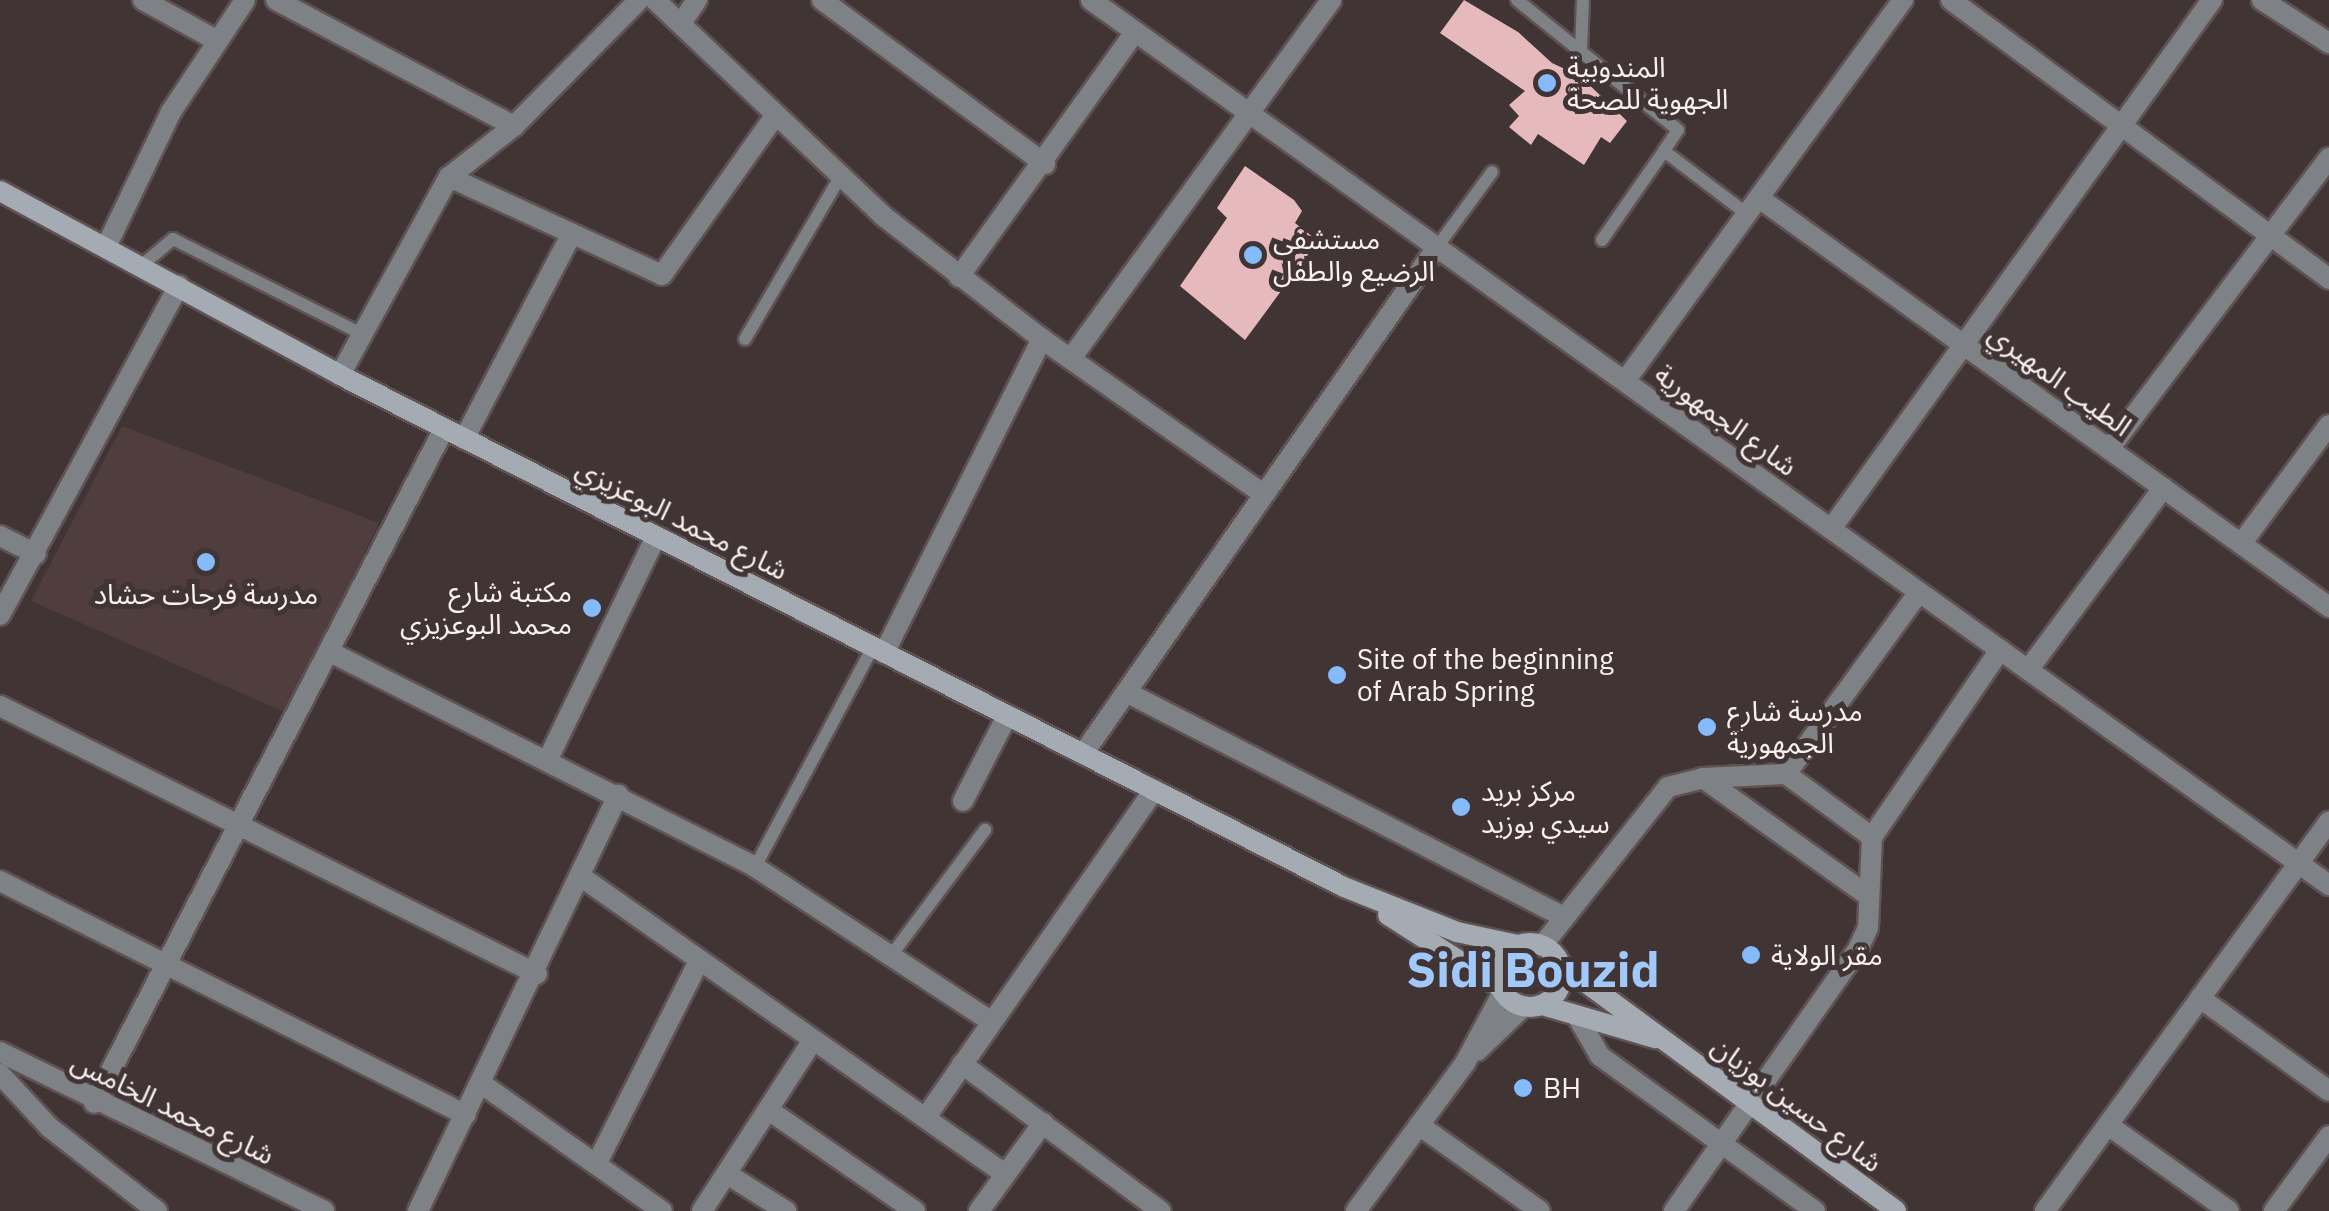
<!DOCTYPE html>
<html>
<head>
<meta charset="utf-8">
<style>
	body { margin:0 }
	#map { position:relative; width:2329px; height:1211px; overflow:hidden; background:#413435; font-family:"IBM Plex Sans","Noto Sans Arabic",sans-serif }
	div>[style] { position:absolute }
	.built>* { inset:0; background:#503d3e }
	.building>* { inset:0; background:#e6babd }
	.roads { filter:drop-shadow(2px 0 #5e5253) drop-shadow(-2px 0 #5e5253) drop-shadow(0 2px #5e5253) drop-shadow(0 -2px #5e5253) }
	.lane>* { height:12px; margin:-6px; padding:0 6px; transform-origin:6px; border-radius:6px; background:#7e8186 }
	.street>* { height:20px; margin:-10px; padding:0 10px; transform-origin:10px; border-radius:10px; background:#7e8186 }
	.secondary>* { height:20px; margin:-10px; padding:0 10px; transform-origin:10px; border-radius:10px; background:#a5abb2 }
	.secondary>.ring { margin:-10px; padding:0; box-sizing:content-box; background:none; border:20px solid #a5abb2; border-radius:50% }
	.dots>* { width:28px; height:28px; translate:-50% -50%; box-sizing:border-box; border:5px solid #413435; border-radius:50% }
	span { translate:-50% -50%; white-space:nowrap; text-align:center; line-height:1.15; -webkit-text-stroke:10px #413435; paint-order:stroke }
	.poi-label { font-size:28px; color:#f9f0f1 }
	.left { translate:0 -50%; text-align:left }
	.right { translate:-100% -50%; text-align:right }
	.street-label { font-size:28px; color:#f9f0f1 }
	.town-label { font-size:48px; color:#a0c8f8; font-weight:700 }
</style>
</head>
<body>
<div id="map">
	<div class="built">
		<div style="clip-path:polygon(122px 426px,379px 523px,287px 713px,31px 601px)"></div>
	</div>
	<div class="building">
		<div style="clip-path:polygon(1464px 0,1518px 32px,1552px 63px,1580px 76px,1627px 121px,1610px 143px,1601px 137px,1584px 165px,1538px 134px,1531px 145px,1509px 127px,1519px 116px,1509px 105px,1525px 91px,1440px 33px)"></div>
		<div style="clip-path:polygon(1245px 166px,1294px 200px,1302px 211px,1295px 223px,1318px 241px,1245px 340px,1180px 286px,1227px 218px,1217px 208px)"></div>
	</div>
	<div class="roads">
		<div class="lane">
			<div style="left:1517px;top:0;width:207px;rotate:38.9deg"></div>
			<div style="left:1678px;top:130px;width:25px;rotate:124deg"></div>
			<div style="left:1664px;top:151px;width:104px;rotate:37.2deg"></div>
			<div style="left:1581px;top:51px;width:51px;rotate:-87.8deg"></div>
			<div style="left:1602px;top:240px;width:108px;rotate:-55.1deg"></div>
			<div style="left:1437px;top:247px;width:93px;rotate:-53.7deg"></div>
			<div style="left:141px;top:266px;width:42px;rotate:-40.2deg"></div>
			<div style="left:173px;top:239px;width:212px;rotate:26.7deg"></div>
			<div style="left:745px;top:339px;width:188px;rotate:-59.6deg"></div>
			<div style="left:755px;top:867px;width:250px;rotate:-61.8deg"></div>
			<div style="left:893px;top:953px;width:154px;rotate:-53.2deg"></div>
		</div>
		<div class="street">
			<div style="left:143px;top:0;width:85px;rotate:28.7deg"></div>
			<div style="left:276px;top:0;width:269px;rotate:27.9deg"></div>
			<div style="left:655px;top:0;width:313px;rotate:43.4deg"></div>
			<div style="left:882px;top:215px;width:202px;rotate:37.8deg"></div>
			<div style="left:1042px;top:339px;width:270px;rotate:35deg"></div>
			<div style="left:822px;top:0;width:277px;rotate:36.3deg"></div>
			<div style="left:1091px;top:0;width:1522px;rotate:35.56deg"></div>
			<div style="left:1951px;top:0;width:470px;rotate:36.4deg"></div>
			<div style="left:2262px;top:0;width:80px;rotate:32.7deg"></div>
			<div style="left:682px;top:22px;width:27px;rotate:-56deg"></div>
			<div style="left:449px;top:177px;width:234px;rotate:24.7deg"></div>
			<div style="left:662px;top:275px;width:195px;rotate:-54.6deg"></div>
			<div style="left:1759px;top:198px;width:702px;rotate:35.66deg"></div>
			<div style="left:106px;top:247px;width:150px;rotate:-64.3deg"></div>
			<div style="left:171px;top:112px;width:134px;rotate:-56.5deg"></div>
			<div style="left:959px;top:277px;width:302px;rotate:-54.3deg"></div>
			<div style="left:1072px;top:357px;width:441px;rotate:-54deg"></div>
			<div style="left:340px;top:375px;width:226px;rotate:-61.2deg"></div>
			<div style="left:449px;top:177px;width:83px;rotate:-38.1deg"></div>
			<div style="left:514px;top:126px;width:177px;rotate:-45.2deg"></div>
			<div style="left:1625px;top:381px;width:472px;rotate:-53.9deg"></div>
			<div style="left:464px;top:439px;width:230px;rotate:-62.3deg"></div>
			<div style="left:2109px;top:449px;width:365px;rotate:-52.9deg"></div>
			<div style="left:1831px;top:529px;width:652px;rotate:-54.24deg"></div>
			<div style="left:0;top:536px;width:40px;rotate:26.6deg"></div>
			<div style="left:2241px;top:544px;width:148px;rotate:-53.5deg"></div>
			<div style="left:0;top:615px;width:375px;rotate:-61.5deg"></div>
			<div style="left:330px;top:652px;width:476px;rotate:26.8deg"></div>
			<div style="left:755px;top:867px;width:283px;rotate:33.2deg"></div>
			<div style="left:884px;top:653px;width:352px;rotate:-63.3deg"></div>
			<div style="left:2028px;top:670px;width:227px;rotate:-53.4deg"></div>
			<div style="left:1126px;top:692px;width:492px;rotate:27.2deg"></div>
			<div style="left:0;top:706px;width:600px;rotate:26.52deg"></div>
			<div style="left:1083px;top:754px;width:618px;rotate:-55.08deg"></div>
			<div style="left:548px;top:759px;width:247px;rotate:-64.1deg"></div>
			<div style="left:1786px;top:774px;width:107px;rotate:36.2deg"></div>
			<div style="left:1703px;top:778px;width:201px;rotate:35.5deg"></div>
			<div style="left:963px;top:801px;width:96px;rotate:-62.6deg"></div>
			<div style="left:580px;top:876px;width:519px;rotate:35.04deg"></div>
			<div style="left:0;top:881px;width:521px;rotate:26.66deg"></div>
			<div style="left:1542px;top:946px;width:203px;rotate:-51.6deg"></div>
			<div style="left:1668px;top:787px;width:36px;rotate:-14deg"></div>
			<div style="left:1703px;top:778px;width:83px;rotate:-2.8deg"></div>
			<div style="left:1786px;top:774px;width:225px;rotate:-53.8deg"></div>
			<div style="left:2200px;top:998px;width:159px;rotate:35.8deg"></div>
			<div style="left:1577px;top:1016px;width:46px;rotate:60.1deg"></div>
			<div style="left:1600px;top:1056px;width:265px;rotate:35.8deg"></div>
			<div style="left:1477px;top:1051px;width:65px;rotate:-43.8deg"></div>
			<div style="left:0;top:1052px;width:361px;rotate:26.1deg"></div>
			<div style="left:962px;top:1064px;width:247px;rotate:36.5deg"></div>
			<div style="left:0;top:1074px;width:72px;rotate:47.2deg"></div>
			<div style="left:49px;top:1127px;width:137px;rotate:37.9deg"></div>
			<div style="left:482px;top:1084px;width:220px;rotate:35.2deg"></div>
			<div style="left:94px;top:1103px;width:759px;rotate:-62.56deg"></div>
			<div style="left:770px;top:1111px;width:176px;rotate:34.6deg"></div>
			<div style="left:926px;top:1117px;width:399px;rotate:-55.1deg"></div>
			<div style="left:1419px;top:1125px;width:148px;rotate:35.4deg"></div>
			<div style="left:2108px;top:1125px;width:148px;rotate:35.4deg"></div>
			<div style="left:597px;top:1163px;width:224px;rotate:-63.2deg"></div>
			<div style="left:727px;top:1174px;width:70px;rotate:32.1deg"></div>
			<div style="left:418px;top:1211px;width:462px;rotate:-64.3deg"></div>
			<div style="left:702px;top:1211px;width:200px;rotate:-57deg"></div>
			<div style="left:979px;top:1211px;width:109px;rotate:-54deg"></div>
			<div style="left:1356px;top:1211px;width:184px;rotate:-53.6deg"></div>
			<div style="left:1465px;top:1063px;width:81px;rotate:-61.8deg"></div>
			<div style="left:1674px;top:1211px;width:320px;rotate:-54.9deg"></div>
			<div style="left:1858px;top:949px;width:23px;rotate:-65deg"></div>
			<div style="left:1868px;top:928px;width:91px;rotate:-87.5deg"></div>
			<div style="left:1872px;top:837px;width:227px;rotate:-55.6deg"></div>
			<div style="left:2045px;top:1211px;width:482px;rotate:-53.9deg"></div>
			<div style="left:2274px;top:1211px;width:93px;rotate:-53.7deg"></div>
		</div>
		<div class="secondary">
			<div style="left:0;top:191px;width:387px;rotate:28.4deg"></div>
			<div style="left:340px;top:375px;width:1127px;rotate:27.02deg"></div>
			<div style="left:1344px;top:887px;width:122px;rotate:21.7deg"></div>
			<div style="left:1457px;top:932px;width:61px;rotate:12.2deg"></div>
			<div style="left:1388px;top:915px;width:133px;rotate:32.7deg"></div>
			<div class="ring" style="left:1498px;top:943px;width:44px;height:44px"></div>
			<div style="left:1559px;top:963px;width:418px;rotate:36.3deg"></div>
			<div style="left:1542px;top:1005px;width:118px;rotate:16.3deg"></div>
		</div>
	</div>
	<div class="dots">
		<div style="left:1547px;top:83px;background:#85bbfb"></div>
		<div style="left:1253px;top:255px;background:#85bbfb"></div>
		<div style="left:206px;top:562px;background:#85bbfb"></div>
		<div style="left:592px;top:608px;background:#85bbfb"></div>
		<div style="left:1337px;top:675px;background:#85bbfb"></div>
		<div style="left:1707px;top:727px;background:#85bbfb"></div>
		<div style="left:1461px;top:807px;background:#85bbfb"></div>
		<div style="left:1751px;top:955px;background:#85bbfb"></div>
		<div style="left:1523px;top:1088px;background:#85bbfb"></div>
	</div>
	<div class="poi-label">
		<span class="left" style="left:1567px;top:83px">المندوبية<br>الجهوية للصحة</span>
		<span class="left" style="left:1273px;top:255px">مستشفى<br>الرضيع والطفل</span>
		<span class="right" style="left:572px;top:608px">مكتبة شارع<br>محمد البوعزيزي</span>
		<span style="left:206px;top:594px">مدرسة فرحات حشاد</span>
		<span class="left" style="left:1357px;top:675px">Site of the beginning<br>of Arab Spring</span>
		<span class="left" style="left:1727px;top:727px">مدرسة شارع<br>الجمهورية</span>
		<span class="left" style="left:1481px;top:807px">مركز بريد<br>سيدي بوزيد</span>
		<span class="left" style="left:1771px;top:955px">مقر الولاية</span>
		<span class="left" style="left:1543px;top:1088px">BH</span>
	</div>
	<div class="street-label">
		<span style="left:2060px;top:380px;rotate:36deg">الطيب المهيري</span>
		<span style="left:1726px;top:420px;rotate:36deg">شارع الجمهورية</span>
		<span style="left:682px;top:519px;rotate:27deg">شارع محمد البوعزيزي</span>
		<span style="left:1797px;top:1104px;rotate:37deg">شارع حسين بوزيان</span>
		<span style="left:173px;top:1108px;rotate:26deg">شارع محمد الخامس</span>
	</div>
	<div class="town-label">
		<span style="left:1533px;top:970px">Sidi Bouzid</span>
	</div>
</div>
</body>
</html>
